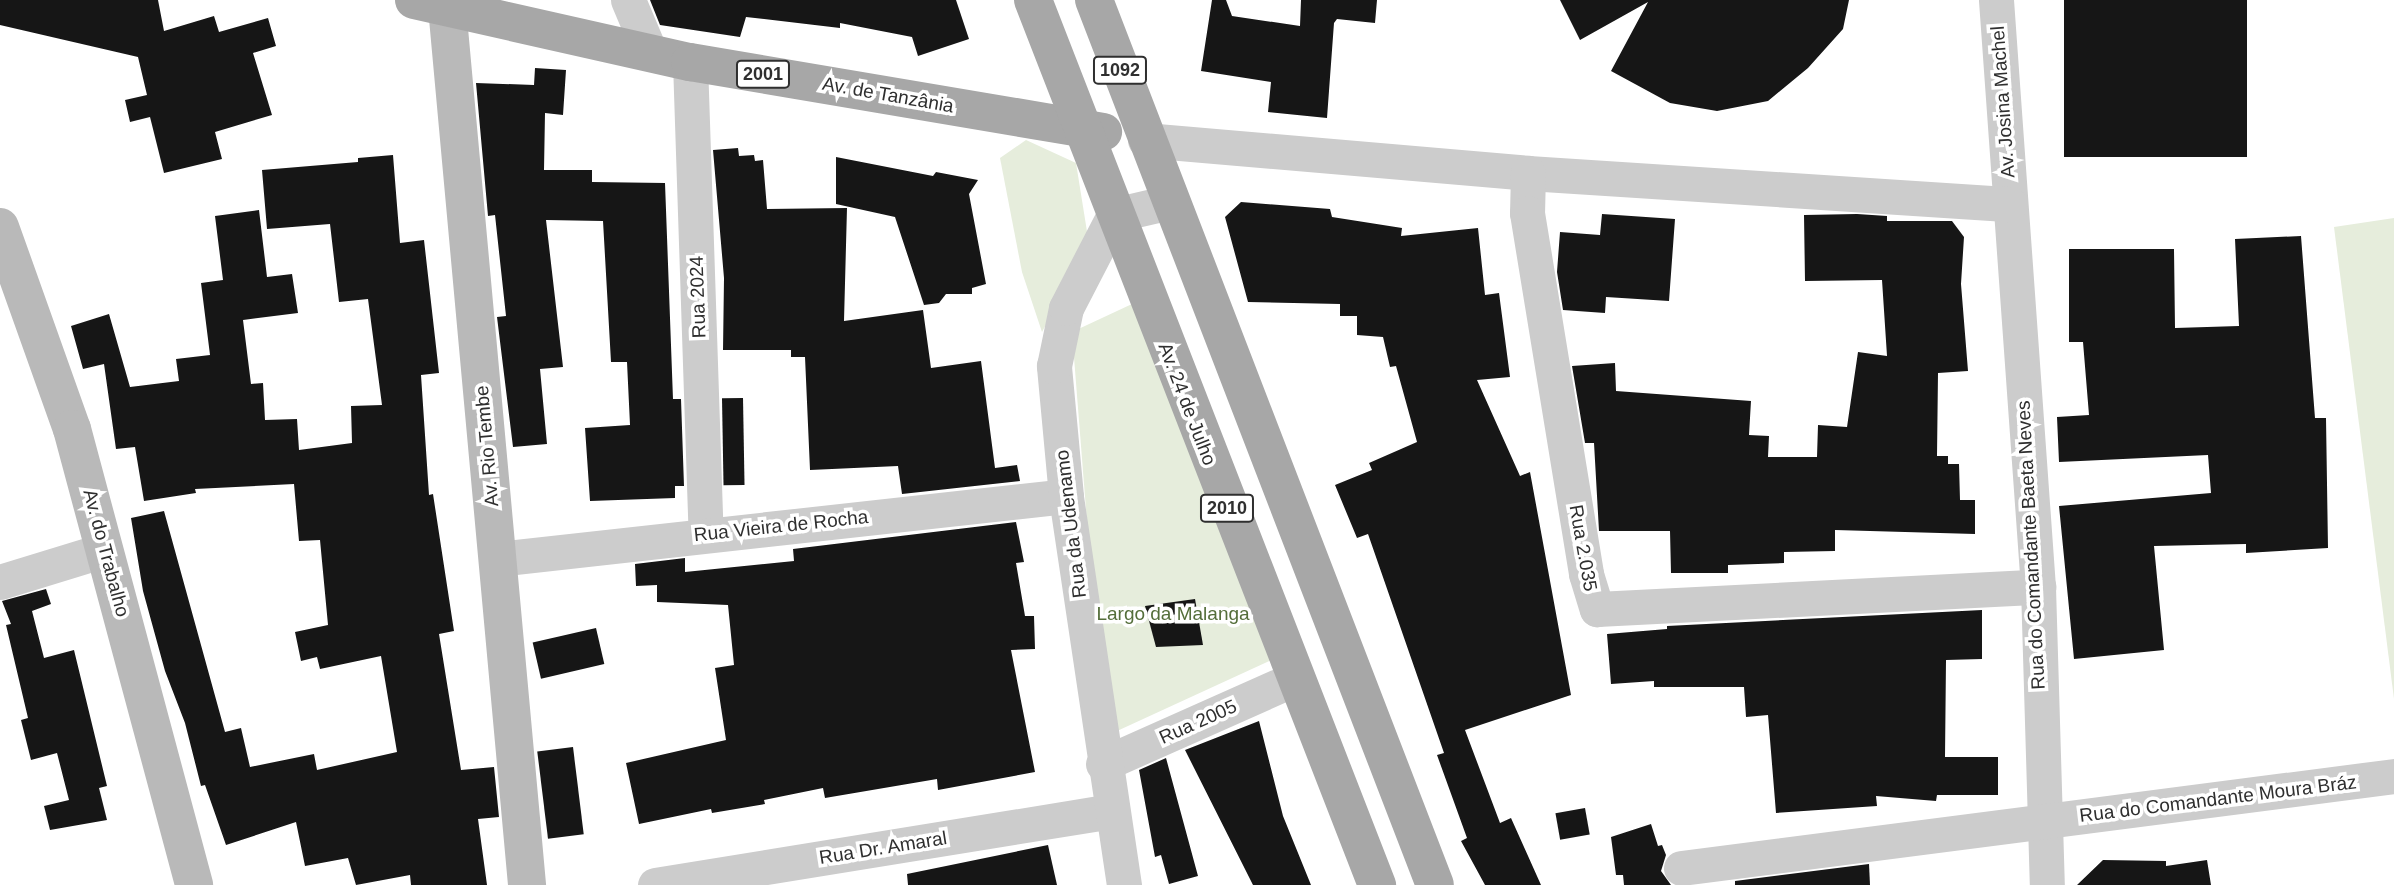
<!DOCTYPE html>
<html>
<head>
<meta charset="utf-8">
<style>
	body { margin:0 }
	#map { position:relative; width:2394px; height:885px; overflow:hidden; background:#fff; font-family:Arial,sans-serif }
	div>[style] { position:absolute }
	.green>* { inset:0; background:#e6eddc }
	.building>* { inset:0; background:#161616; transform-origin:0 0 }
	.street>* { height:35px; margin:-17.5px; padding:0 17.5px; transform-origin:17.5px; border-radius:17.5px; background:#ccc }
	.secondary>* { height:38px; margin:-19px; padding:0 19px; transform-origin:19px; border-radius:19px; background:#b9b9b9 }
	.primary>* { height:38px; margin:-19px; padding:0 19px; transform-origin:19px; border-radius:19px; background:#a7a7a7 }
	span { translate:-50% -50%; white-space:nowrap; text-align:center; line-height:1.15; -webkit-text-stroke:7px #fff; paint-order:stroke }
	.shield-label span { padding:2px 5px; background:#fff; border:2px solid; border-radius:5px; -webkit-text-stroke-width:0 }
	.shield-label { font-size:18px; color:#2f2f2f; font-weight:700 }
	.street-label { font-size:19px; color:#2f2f2f }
	.park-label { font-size:19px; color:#546e3a }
</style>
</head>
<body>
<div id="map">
	<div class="green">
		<div style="clip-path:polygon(1026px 140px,1076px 163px,1089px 244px,1042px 332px,1022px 272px,1000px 158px)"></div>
		<div style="clip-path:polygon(2394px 218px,2394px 699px,2334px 227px)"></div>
		<div style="clip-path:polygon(1132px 304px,1276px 658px,1104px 737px,1072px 332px)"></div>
	</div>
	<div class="building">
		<div style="clip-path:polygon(0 0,158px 0,164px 31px,214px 16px,219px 32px,268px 18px,276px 46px,253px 53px,272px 115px,215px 132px,222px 159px,164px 173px,150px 117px,130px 122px,125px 100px,147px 95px,138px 57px,0 25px)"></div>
		<div style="clip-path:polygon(650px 0,956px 0,969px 39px,918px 56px,912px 37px,840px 23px,840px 28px,746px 17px,740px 37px,660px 25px)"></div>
		<div style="clip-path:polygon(1212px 0,1226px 0,1232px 16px,1300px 26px,1301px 0,1377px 0,1375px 23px,1337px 19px,1334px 23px,1327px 118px,1268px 112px,1271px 82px,1201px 71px)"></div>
		<div style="clip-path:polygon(1560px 0,1849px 0,1843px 29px,1808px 68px,1768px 101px,1717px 111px,1670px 103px,1611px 71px,1648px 2px,1580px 40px)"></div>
		<div style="left:2064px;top:0;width:183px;height:157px"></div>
		<div style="clip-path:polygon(535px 68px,566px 70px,563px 115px,545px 113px,544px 170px,592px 170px,592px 182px,665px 183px,673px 399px,681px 399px,684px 486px,675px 486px,675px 498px,590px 501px,585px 428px,630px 425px,627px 362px,611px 362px,603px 221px,546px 220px,563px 367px,540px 369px,547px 444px,513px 447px,497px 317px,506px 316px,495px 215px,488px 216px,476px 83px,534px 85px)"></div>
		<div style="clip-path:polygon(738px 148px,739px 156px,754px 155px,755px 161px,763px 160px,767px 209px,847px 208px,844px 321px,923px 310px,931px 368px,981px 361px,995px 468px,1017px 465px,1020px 481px,902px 494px,898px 466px,810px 470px,805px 357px,791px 357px,791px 350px,723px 350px,724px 278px,713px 150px)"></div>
		<div style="clip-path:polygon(393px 155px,400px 243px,424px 240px,439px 373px,421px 375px,429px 495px,433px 494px,454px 631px,439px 634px,461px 770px,494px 767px,499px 817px,478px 819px,487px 885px,411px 885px,410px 875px,356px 885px,348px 858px,305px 866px,296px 822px,226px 845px,205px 785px,201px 786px,185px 723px,165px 671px,143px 591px,131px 518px,164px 511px,225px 732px,241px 728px,250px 767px,314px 754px,317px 770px,397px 752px,381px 656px,320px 669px,317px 657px,301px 661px,295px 632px,328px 625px,320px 540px,299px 541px,294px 484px,195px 489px,196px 493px,144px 501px,135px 447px,116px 449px,104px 364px,83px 369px,71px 326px,109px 314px,130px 387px,179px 381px,176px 359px,210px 355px,201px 283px,223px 280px,215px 216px,259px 210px,267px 277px,292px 274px,298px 313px,243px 320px,251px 384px,263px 383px,265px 420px,297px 419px,299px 450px,352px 443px,351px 406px,382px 405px,368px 299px,339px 302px,330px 224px,267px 229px,262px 170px,358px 162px,358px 158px)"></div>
		<div style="clip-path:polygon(836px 157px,933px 176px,936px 172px,978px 180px,969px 194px,986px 284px,972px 288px,972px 294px,946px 294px,939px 303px,924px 305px,895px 217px,836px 204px)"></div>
		<div style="clip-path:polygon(1241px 202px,1330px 209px,1332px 217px,1402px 228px,1401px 236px,1478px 228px,1485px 295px,1499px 293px,1510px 377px,1477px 380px,1520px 476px,1530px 472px,1571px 695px,1465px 730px,1500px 823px,1511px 818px,1541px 885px,1485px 885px,1461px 841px,1467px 838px,1437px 755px,1444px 753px,1368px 534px,1357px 538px,1335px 485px,1372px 470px,1369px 463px,1417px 442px,1396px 366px,1390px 367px,1383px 337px,1357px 335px,1357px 316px,1340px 316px,1340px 304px,1248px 302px,1225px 217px)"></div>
		<div style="clip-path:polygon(1602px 214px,1675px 219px,1669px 301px,1606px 297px,1605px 313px,1563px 310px,1557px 272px,1560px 232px,1600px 235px)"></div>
		<div style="clip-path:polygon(1857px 214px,1887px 216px,1887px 221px,1952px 221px,1964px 237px,1961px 284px,1968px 371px,1938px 373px,1937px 456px,1948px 456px,1948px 464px,1959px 464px,1960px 500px,1975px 500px,1975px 534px,1835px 530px,1835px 551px,1784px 552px,1784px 563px,1728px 565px,1728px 573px,1671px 573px,1670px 531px,1599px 531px,1594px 443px,1585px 443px,1572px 366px,1615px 363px,1616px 391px,1751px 401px,1749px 435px,1769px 436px,1768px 457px,1817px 457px,1818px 425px,1847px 427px,1858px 352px,1887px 356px,1882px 280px,1805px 281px,1804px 215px)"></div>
		<div style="clip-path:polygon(2301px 236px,2315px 418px,2326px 418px,2328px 548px,2246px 553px,2246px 544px,2154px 546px,2164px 650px,2074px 659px,2059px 506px,2211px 493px,2208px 455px,2059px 462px,2057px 417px,2089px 415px,2083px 342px,2069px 342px,2069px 249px,2174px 249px,2175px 328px,2239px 326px,2235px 239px)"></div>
		<div style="left:743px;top:398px;width:87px;height:21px;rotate:89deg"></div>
		<div style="clip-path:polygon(1016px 522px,1024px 562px,1016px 563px,1025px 616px,1034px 616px,1035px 649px,1011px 650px,1035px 772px,938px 790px,937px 779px,825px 798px,823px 788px,764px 800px,765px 804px,712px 813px,711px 809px,639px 824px,626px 763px,726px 740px,715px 668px,734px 665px,728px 605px,657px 602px,657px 585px,636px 586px,635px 564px,685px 558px,685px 572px,794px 561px,793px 549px)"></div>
		<div style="clip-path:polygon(46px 589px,51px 604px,32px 611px,44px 658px,74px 650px,107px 786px,99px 788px,107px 820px,50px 830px,44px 806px,69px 800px,57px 753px,31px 760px,21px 720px,28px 718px,6px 625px,11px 624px,2px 601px)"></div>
		<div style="clip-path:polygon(1195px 599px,1203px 645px,1156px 647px,1145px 606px)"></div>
		<div style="clip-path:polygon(1982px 610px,1982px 659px,1946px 660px,1945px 757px,1998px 757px,1998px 795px,1937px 795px,1936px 801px,1876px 796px,1877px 806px,1776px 813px,1768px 715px,1746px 717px,1744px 687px,1654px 687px,1654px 681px,1611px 684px,1607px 634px,1667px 629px,1667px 626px)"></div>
		<div style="left:596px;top:628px;width:37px;height:65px;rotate:77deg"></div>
		<div style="clip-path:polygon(1259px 721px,1283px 816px,1311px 885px,1253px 885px,1185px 750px)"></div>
		<div style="left:573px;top:747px;width:88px;height:36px;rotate:83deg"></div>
		<div style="clip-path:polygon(1166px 758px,1198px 876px,1169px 884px,1161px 855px,1155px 857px,1139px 770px)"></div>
		<div style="left:1585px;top:808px;width:27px;height:30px;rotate:80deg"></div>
		<div style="clip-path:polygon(1651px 824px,1658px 846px,1662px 845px,1666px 855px,1661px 871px,1671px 885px,1624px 885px,1623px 875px,1616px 875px,1611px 837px)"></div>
		<div style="clip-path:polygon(1048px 845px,1057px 885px,908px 885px,907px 874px)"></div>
		<div style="clip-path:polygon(2103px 860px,2166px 861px,2166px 866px,2207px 860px,2211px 885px,2077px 885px)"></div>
		<div style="clip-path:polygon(1869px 864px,1870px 885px,1735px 885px,1735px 881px)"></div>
	</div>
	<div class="street">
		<div style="left:628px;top:0;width:56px;rotate:67.1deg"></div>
		<div style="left:1996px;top:0;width:589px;rotate:85.91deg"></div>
		<div style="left:2038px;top:587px;width:298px;rotate:88.3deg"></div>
		<div style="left:690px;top:62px;width:471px;rotate:88.1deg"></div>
		<div style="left:1145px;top:140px;width:384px;rotate:4.9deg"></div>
		<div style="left:1528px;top:173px;width:483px;rotate:3.7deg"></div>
		<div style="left:1528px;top:173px;width:40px;rotate:91.4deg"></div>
		<div style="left:1527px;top:213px;width:366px;rotate:80.7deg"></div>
		<div style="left:1586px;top:574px;width:37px;rotate:73deg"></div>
		<div style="left:1597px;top:609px;width:442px;rotate:-2.9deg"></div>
		<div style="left:497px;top:559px;width:572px;rotate:-6.32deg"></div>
		<div style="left:0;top:582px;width:109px;rotate:-17.1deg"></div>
		<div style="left:1103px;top:764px;width:209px;rotate:-24deg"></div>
		<div style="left:1681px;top:868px;width:719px;rotate:-7.35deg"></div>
		<div style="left:655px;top:885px;width:462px;rotate:-9.2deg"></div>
		<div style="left:1124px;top:885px;width:393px;rotate:-98.5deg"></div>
		<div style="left:1066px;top:496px;width:131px;rotate:-95.3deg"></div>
		<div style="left:1054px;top:366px;width:59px;rotate:-78.3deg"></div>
		<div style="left:1066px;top:308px;width:105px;rotate:-62.7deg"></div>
		<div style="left:1114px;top:215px;width:57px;rotate:-13.1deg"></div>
	</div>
	<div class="secondary">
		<div style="left:447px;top:7px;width:882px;rotate:84.79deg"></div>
		<div style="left:0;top:227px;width:214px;rotate:70.4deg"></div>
		<div style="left:72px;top:429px;width:472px;rotate:75deg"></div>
	</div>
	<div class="primary">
		<div style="left:414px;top:0;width:283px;rotate:12.7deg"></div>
		<div style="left:690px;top:62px;width:419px;rotate:9.6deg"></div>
		<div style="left:1033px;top:0;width:950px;rotate:68.76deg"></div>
		<div style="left:1094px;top:0;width:948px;rotate:68.93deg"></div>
	</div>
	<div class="shield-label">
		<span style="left:1120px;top:70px">1092</span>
		<span style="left:763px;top:74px">2001</span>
		<span style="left:1227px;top:508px">2010</span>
	</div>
	<div class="street-label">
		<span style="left:888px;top:95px;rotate:10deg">Av. de Tanzânia</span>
		<span style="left:2003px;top:102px;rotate:-94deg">Av. Josina Machel</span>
		<span style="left:698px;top:297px;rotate:-92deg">Rua 2024</span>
		<span style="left:1187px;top:404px;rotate:69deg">Av. 24 de Julho</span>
		<span style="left:487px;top:446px;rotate:-95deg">Av. Rio Tembe</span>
		<span style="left:1071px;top:524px;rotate:-97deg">Rua da Udenamo</span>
		<span style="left:781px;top:526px;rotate:-6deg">Rua Vieira de Rocha</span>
		<span style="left:2031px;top:545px;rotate:-93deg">Rua do Comandante Baeta Neves</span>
		<span style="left:1583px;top:548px;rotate:80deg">Rua 2.035</span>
		<span style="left:106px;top:553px;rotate:75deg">Av. do Trabalho</span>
		<span style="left:1198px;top:722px;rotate:-24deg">Rua 2005</span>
		<span style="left:2218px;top:799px;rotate:-7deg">Rua do Comandante Moura Bráz</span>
		<span style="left:883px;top:848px;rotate:-9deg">Rua Dr. Amaral</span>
	</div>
	<div class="park-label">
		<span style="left:1173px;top:614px">Largo da Malanga</span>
	</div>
</div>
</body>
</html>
